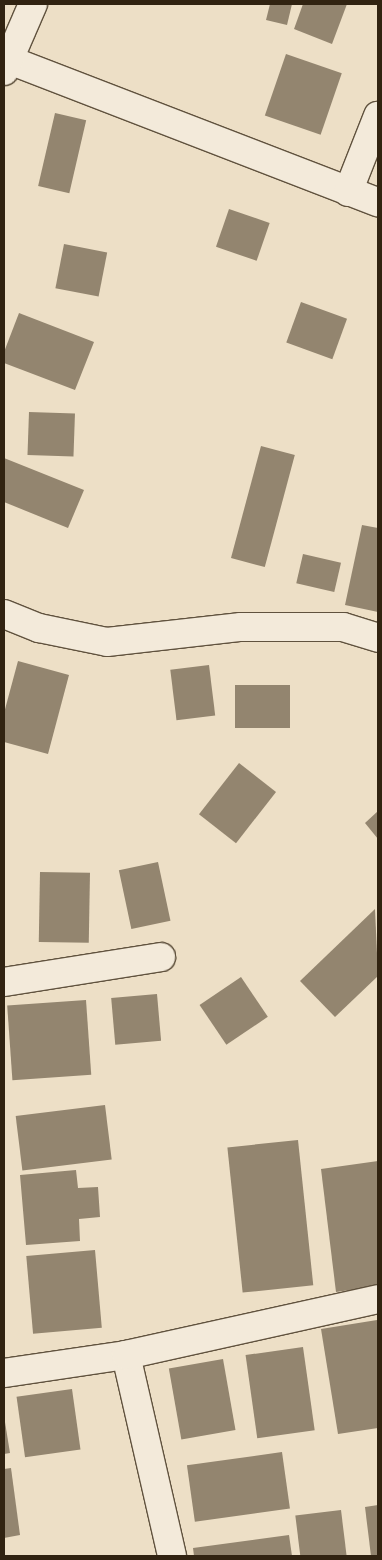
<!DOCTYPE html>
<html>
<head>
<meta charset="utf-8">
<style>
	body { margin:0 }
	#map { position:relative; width:382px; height:1560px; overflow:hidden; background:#eddfc6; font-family:Alegreya,serif }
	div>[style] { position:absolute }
	.building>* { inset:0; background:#93856f; transform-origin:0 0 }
	.roads { filter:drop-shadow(1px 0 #60523e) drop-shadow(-1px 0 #60523e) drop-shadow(0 1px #60523e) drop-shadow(0 -1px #60523e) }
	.street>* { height:28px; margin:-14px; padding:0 14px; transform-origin:14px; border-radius:14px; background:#f3eada }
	span { translate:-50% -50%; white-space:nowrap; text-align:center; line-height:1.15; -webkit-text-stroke:5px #f3eada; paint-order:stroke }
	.frame { position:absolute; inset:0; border:5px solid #312311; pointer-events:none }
</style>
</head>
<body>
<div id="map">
	<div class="building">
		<div style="clip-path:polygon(270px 4px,292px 4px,287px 25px,266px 20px)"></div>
		<div style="clip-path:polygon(303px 4px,347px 4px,332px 44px,294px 29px)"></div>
		<div style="left:286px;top:54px;width:59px;height:65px;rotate:19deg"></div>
		<div style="left:55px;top:113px;width:32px;height:75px;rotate:13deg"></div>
		<div style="left:229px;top:209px;width:43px;height:40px;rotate:19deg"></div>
		<div style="left:64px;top:244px;width:44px;height:45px;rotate:11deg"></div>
		<div style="left:301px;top:302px;width:49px;height:43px;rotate:20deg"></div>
		<div style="clip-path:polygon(19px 313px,94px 342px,75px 390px,4px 363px,4px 352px)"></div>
		<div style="left:29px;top:412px;width:46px;height:43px;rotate:2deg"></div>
		<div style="left:261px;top:446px;width:35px;height:116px;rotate:15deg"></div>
		<div style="clip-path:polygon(4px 458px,84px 490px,68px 528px,4px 502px)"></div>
		<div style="clip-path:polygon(362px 525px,378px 528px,378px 612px,345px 605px)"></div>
		<div style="left:303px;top:554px;width:39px;height:30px;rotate:13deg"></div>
		<div style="clip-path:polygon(18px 661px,69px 675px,48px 754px,4px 742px,4px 713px)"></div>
		<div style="left:209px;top:665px;width:51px;height:39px;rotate:83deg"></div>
		<div style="left:235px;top:685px;width:55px;height:43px"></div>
		<div style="left:239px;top:763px;width:47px;height:65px;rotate:38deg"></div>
		<div style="clip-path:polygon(378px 811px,378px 839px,365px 823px)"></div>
		<div style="left:158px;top:862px;width:60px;height:40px;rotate:78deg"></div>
		<div style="left:40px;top:872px;width:50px;height:70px;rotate:1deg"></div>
		<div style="clip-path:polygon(375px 909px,378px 976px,335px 1017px,300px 981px)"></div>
		<div style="left:241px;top:977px;width:48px;height:50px;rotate:56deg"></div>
		<div style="left:157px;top:994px;width:47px;height:46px;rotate:85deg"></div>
		<div style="left:86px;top:1000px;width:75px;height:79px;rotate:86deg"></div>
		<div style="left:105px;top:1105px;width:55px;height:90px;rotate:83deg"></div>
		<div style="left:298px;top:1140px;width:146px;height:71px;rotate:84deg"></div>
		<div style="clip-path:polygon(378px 1161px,378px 1286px,336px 1292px,321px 1169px)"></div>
		<div style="clip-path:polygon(76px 1170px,78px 1188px,98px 1187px,100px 1217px,79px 1219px,80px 1241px,26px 1245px,20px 1175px)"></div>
		<div style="left:95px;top:1250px;width:78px;height:69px;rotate:85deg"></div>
		<div style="clip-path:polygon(377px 1320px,378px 1428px,338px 1434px,321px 1329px)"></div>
		<div style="left:303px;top:1347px;width:84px;height:58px;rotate:82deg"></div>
		<div style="left:223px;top:1359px;width:72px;height:55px;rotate:80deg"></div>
		<div style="left:72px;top:1389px;width:61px;height:56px;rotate:82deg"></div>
		<div style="clip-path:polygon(4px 1416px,10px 1453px,4px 1454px)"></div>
		<div style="left:282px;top:1452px;width:57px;height:96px;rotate:82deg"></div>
		<div style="clip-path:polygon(11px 1468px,20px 1535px,4px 1538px,4px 1469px)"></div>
		<div style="clip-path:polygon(378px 1505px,378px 1556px,371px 1556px,365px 1507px)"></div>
		<div style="left:341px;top:1510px;width:46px;height:46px;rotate:83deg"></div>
		<div style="clip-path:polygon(289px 1535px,292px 1556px,194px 1556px,193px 1548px)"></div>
	</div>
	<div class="roads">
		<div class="street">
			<div style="left:4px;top:58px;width:401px;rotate:21.1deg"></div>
			<div style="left:4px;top:71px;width:73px;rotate:-66.6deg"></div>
			<div style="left:348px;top:192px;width:82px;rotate:-68.5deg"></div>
			<div style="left:4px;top:614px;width:38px;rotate:22deg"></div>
			<div style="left:39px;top:628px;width:69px;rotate:11.6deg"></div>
			<div style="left:107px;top:642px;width:135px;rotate:-6.4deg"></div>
			<div style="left:241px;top:627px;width:102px"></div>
			<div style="left:343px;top:627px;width:37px;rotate:17deg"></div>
			<div style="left:4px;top:982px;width:159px;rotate:-9deg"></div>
			<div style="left:126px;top:1355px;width:206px;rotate:77.1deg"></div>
			<div style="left:4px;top:1373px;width:123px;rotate:-8.4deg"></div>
			<div style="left:126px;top:1355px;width:258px;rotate:-12.5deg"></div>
		</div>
	</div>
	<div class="frame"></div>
</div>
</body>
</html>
